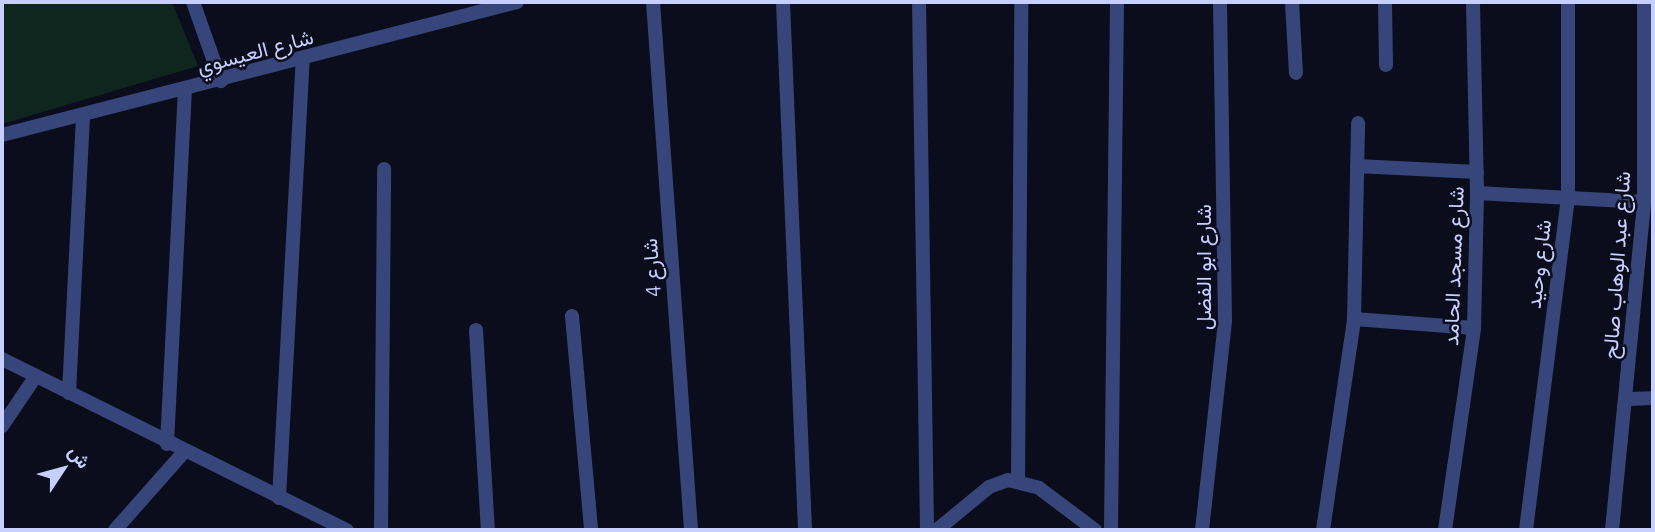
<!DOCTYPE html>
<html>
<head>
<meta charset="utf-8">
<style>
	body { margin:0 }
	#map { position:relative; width:1655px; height:532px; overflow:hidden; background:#0b0d1c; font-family:Ubuntu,Vazirmatn,sans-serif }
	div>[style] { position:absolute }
	.green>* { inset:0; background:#0f261f }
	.street>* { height:14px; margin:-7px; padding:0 7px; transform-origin:7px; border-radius:7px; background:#37467a }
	span { translate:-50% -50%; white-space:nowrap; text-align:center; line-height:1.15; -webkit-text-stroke:5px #0b0d1c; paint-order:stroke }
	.street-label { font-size:21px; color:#c7cffe }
	.frame { position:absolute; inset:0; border:4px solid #c7cffe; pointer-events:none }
	.north { position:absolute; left:28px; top:434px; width:70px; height:70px; -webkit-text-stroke:5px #0b0d1c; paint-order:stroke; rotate:54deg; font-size:19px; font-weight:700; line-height:28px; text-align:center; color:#c7cffe }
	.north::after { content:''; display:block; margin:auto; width:24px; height:32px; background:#c7cffe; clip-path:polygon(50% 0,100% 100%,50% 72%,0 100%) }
</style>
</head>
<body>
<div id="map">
	<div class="green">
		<div style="clip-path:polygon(2px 2px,172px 2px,198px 66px,2px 124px)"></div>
	</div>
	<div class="street">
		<div style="left:193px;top:2px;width:84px;rotate:70.5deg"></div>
		<div style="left:653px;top:2px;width:529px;rotate:85.88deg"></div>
		<div style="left:783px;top:2px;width:528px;rotate:87.61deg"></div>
		<div style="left:919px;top:2px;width:528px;rotate:89.13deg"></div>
		<div style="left:1292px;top:2px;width:71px;rotate:86.8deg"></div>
		<div style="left:1385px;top:2px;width:63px;rotate:89.1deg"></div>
		<div style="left:2px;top:135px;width:532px;rotate:-14.48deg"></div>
		<div style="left:1357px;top:166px;width:120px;rotate:2.9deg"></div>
		<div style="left:1477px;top:193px;width:167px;rotate:3.1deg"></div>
		<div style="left:572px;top:316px;width:215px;rotate:84.9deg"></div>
		<div style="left:1354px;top:319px;width:120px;rotate:4.3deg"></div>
		<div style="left:476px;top:330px;width:200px;rotate:86.6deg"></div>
		<div style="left:2px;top:359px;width:385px;rotate:26.4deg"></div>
		<div style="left:69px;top:393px;width:276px;rotate:-87.1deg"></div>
		<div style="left:1628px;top:399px;width:25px;rotate:-2deg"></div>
		<div style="left:2px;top:426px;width:60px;rotate:-55.8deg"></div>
		<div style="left:167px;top:444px;width:353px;rotate:-87.1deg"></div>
		<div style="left:1018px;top:480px;width:478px;rotate:-89.6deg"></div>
		<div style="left:279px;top:498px;width:440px;rotate:-86.9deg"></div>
		<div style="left:115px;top:530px;width:104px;rotate:-48.5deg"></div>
		<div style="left:381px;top:530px;width:361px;rotate:-89.5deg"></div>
		<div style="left:937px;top:530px;width:67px;rotate:-39.6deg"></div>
		<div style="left:989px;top:487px;width:20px;rotate:-20deg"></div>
		<div style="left:1008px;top:480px;width:32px;rotate:14deg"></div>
		<div style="left:1039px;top:488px;width:70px;rotate:36.9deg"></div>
		<div style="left:1111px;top:530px;width:528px;rotate:-89.35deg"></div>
		<div style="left:1202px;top:530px;width:211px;rotate:-83.7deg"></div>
		<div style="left:1225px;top:320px;width:318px;rotate:-90.9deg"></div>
		<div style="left:1323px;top:530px;width:213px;rotate:-81.6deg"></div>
		<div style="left:1354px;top:319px;width:196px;rotate:-88.8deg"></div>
		<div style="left:1445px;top:530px;width:204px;rotate:-81.8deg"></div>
		<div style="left:1474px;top:328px;width:135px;rotate:-88.7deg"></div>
		<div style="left:1477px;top:193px;width:191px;rotate:-91.2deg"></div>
		<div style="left:1526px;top:530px;width:335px;rotate:-82.8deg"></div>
		<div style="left:1568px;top:198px;width:196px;rotate:-90deg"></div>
		<div style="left:1612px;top:530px;width:330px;rotate:-84.4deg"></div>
		<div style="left:1644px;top:202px;width:200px;rotate:-90deg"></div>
	</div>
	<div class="street-label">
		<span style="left:255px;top:51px;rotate:-15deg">شارع العيسوي</span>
		<span style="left:1538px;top:264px;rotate:-83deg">شارع وحيد</span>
		<span style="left:1616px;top:265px;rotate:-86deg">شارع عبد الوهاب صالح</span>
		<span style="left:1453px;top:266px;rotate:-88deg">شارع مسجد الحامد</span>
		<span style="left:1203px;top:267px;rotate:-90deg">شارع ابو الفضل</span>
		<span style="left:651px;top:268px;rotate:-94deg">شارع 4</span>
	</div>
	<div class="frame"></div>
	<div class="north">ش</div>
</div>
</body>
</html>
